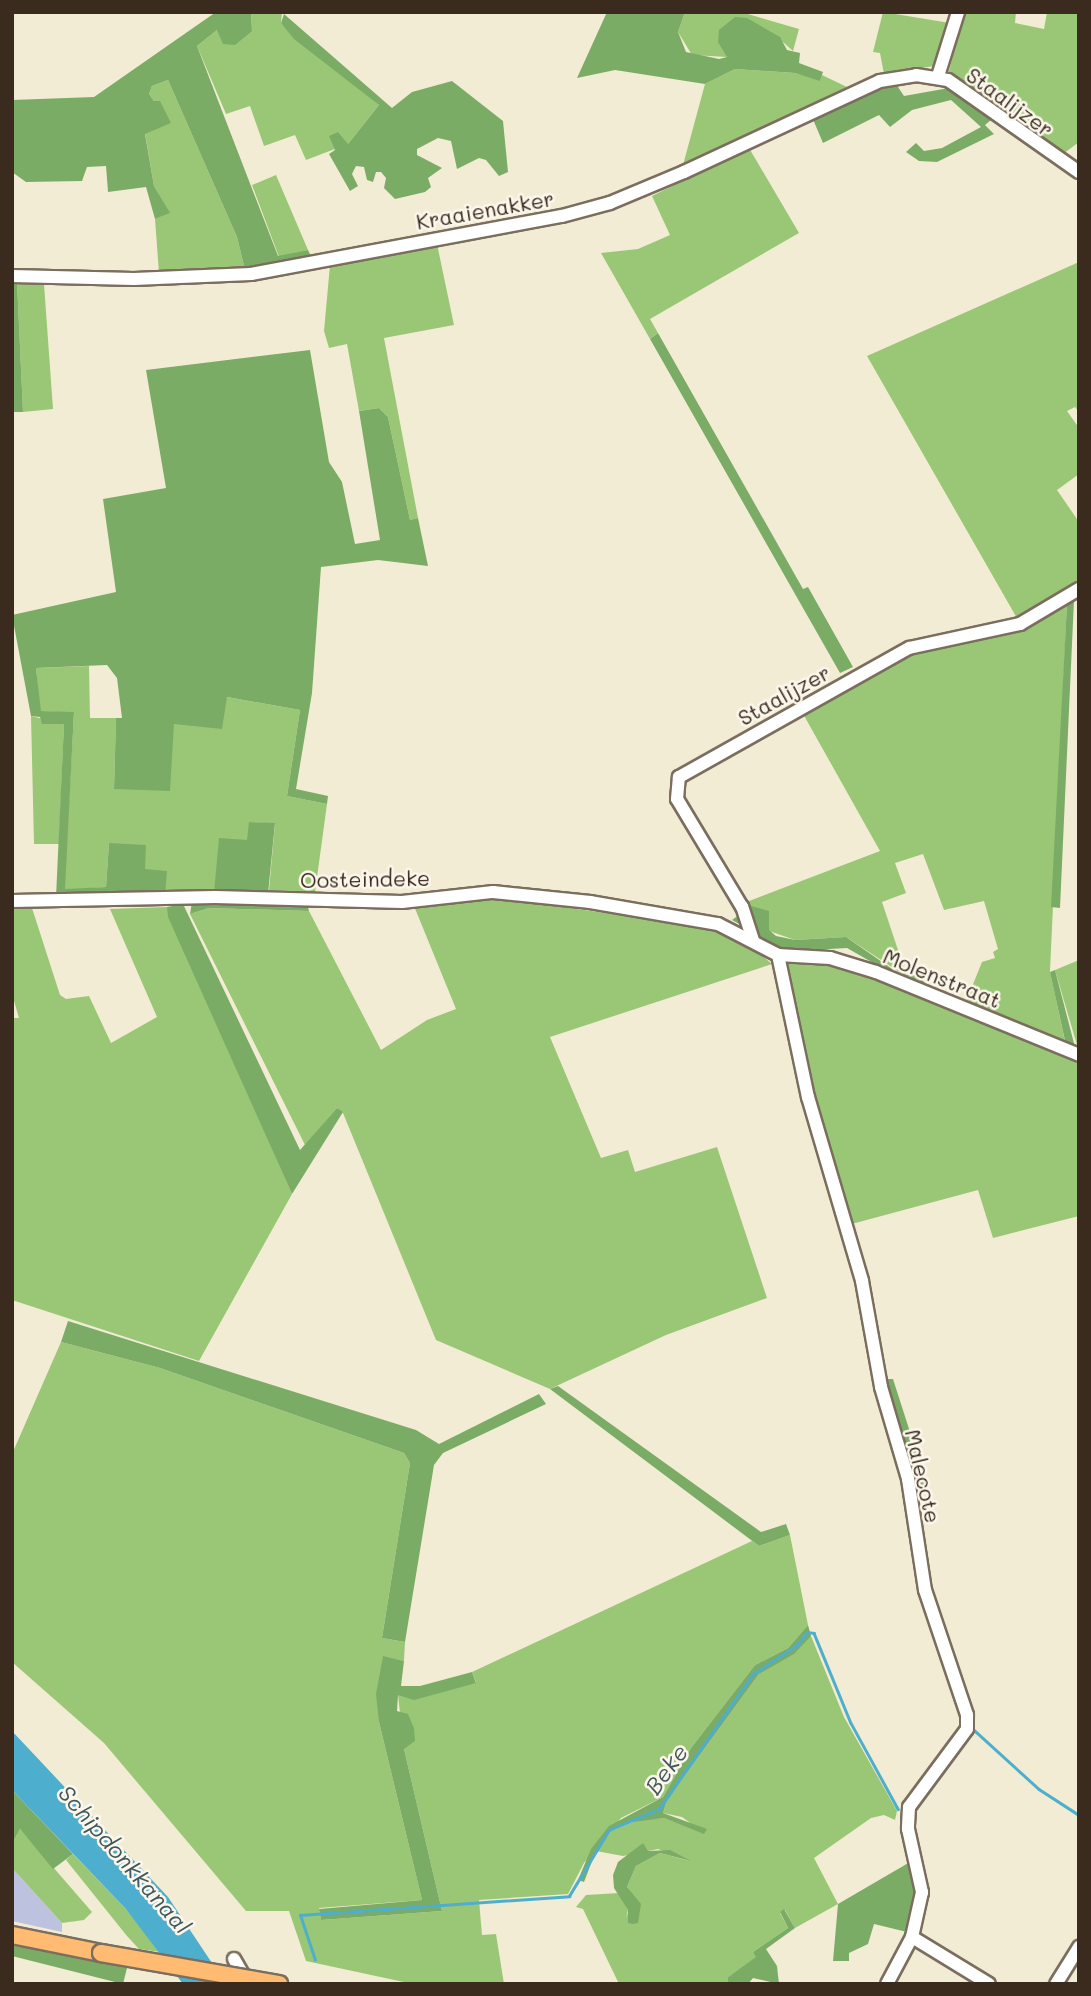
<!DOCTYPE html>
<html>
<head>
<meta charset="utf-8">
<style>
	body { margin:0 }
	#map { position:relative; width:1091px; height:1996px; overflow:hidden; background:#f3ecd5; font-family:Mali,sans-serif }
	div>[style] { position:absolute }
	.industrial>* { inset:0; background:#bdc3de }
	.green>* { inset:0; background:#9ac775 }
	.forest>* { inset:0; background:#7bac66 }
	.water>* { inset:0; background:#4eaecd }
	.stream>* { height:2.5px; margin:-1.25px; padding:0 1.25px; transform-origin:1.25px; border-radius:1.25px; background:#4eaecd }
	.roads { filter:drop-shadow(2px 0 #7b6e5e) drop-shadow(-2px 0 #7b6e5e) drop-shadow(0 2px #7b6e5e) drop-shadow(0 -2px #7b6e5e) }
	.minor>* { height:12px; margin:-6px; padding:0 6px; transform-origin:6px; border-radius:6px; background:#fff }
	.major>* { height:16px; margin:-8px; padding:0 8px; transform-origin:8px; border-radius:8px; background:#ffbb71 }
	.bridges { filter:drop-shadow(2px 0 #7b6e5e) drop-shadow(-2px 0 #7b6e5e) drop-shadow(0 2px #7b6e5e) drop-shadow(0 -2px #7b6e5e) }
	.major-bridge>* { height:16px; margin:-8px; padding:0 8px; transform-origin:8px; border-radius:8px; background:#ffbb71 }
	span { translate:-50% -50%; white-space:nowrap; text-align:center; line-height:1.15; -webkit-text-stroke:5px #fbf7ec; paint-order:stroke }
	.street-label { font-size:21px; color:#3b2a1e }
	.water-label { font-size:23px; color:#42585b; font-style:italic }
	.frame { position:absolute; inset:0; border:14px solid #3b2a1e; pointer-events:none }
</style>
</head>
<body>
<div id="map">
	<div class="industrial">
		<div style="clip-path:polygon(12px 1868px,62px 1923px,62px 1932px,12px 1921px)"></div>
	</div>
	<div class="green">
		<div style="clip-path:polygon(251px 12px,282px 12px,281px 23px,379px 105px,348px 144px,306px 160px,295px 135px,264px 146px,250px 106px,226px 114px,197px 46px,217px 30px,252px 31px)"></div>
		<div style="clip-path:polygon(685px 12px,741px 12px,799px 29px,793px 51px,774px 34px,725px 52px,727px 57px,692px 55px,678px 32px)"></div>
		<div style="clip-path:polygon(883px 12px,950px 23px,934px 66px,884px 74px,880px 53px,873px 52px)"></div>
		<div style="clip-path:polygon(964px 12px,1016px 12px,1015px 23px,1044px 29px,1047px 12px,1079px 12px,1079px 142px,1063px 154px,948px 75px)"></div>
		<div style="clip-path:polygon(735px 69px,795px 73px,820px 80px,822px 75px,847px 87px,683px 165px,705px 84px)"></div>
		<div style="clip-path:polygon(168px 80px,237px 237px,245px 270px,159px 273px,155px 219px,169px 213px,154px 186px,145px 133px,170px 123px,149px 94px,152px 86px)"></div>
		<div style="clip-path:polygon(749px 148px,799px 233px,650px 319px,658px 333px,650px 339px,601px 253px,638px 249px,670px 235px,652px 196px)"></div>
		<div style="clip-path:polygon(276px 175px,308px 250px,279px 257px,252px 185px)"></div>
		<div style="clip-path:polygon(437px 244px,454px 325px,384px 338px,418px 518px,410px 520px,388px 417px,379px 408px,359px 411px,347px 344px,329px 348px,324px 331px,330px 265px)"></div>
		<div style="clip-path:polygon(1079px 262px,1079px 412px,1075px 407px,1067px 411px,1079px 428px,1079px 474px,1057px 490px,1079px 522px,1079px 584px,1018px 620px,867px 356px)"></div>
		<div style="clip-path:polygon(17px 282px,44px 284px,53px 409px,23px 412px)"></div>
		<div style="clip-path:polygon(1067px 604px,1050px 971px,1065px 1042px,972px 1001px,965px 1004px,982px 962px,995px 958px,993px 952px,998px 949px,984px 901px,944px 910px,923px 854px,895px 863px,906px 893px,882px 902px,907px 977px,846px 937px,795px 940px,769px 931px,769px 917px,747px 909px,744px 903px,880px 851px,802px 712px,913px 653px,1027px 629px)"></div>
		<div style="clip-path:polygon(89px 666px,90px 718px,116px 718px,114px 789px,174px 724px,227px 697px,300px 710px,287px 796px,327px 804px,315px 892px,269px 890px,275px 824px,250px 822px,248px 840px,214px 893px,165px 896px,145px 869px,109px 843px,106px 887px,64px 890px,74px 713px,40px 711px,36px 668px)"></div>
		<div style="clip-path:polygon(31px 716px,64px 724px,59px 844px,34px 844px)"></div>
		<div style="clip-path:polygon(488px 896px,716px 929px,753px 948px,772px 964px,550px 1037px,601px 1158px,628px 1150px,635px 1172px,717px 1147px,767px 1298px,666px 1335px,550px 1389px,436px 1340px,343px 1113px,337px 1108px,305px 1145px,190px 914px,209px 908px,309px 911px,381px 1050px,427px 1020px,456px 1009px,414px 906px)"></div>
		<div style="clip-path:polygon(12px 907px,32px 908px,60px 995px,66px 999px,89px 996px,111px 1043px,157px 1017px,110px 909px,167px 907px,292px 1194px,199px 1361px,12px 1300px,12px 1018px,19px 1018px,12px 994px)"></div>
		<div style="clip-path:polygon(1079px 960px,1079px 1052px,1055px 970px)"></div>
		<div style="clip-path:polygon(790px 961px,827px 962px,860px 972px,1079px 1063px,1079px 1216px,993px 1238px,978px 1190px,848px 1225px,813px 1097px,786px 966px)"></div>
		<div style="clip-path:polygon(61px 1342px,160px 1368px,404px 1453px,410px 1463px,382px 1638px,405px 1642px,404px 1661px,383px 1657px,379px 1722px,422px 1900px,319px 1908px,321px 1920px,442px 1911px,404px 1749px,398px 1695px,476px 1682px,472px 1672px,752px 1541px,759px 1546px,790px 1535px,808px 1625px,788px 1648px,755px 1665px,691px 1748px,663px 1797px,621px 1818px,584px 1863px,568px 1894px,479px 1900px,482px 1935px,496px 1934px,504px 1984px,413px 1984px,306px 1961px,289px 1911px,246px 1911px,104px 1743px,12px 1662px,12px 1454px)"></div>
		<div style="clip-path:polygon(811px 1636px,844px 1717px,897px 1811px,895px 1820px,884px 1815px,871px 1818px,814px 1858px,838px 1904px,795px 1928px,785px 1910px,780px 1913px,788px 1928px,753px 1952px,757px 1957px,728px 1977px,728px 1984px,619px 1984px,583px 1909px,576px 1907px,586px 1895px,619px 1893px,628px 1910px,626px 1918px,634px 1897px,627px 1887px,636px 1866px,660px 1853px,690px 1861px,658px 1849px,623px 1856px,596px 1851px,611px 1831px,638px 1820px,664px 1818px,704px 1833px,682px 1817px,663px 1813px,667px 1800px,759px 1674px)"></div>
		<div style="clip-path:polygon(20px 1829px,92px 1912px,84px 1920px,62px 1923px,12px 1868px,12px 1844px)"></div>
		<div style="clip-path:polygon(73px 1854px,125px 1908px,160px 1952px,139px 1949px,127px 1936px,66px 1860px)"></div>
	</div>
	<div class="forest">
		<div style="clip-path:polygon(216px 12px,251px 12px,252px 31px,235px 45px,223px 44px,217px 30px,197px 46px,278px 256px,308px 250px,312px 258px,245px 270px,237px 237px,168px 80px,152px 86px,149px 94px,154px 101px,160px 101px,171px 123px,145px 134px,154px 186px,170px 213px,155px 219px,146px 187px,108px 192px,106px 166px,87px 167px,82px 181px,26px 182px,12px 172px,12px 100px,94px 97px)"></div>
		<div style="clip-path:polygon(607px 12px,685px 12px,678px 32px,686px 52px,719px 59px,727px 57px,718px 42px,719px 30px,735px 17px,747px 18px,780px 37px,787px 50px,800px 53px,799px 63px,823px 72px,820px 81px,795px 73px,735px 69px,705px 84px,615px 70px,577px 78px)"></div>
		<div style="clip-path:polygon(284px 14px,392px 108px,412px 92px,452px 81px,503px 121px,508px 172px,499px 176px,486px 160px,479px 158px,457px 169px,451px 141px,438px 138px,417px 149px,417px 155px,442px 168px,428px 178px,431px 187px,425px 192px,395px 199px,384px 188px,386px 178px,381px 172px,376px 172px,373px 182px,367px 180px,364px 167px,356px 166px,352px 174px,358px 186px,350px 191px,329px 154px,335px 150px,329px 136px,338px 132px,348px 144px,379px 105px,294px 39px,281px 23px)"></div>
		<div style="clip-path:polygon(896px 84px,904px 96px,949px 88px,991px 120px,985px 125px,994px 134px,937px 162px,919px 161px,906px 152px,916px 143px,924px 151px,942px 148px,981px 127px,951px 100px,912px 110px,890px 127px,879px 115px,823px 143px,812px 117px)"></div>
		<div style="clip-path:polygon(12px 282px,17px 282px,23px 412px,12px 412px)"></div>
		<div style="clip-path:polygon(658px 333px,803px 589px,808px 587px,853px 667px,840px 673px,650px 339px)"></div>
		<div style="clip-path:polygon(310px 350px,329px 462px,342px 482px,355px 544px,380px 540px,359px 411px,379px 408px,388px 417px,410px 520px,418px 518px,428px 566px,378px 560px,321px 567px,312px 693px,296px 789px,328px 796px,327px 804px,287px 796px,300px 710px,227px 697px,222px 729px,174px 724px,170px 791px,114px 789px,116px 718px,122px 718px,117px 678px,107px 665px,36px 668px,41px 711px,74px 712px,65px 889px,106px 887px,109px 843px,146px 845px,145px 869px,167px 871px,165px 896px,56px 897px,64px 724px,42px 724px,40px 717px,31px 716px,12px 615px,116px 592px,103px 499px,166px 488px,146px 370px)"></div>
		<div style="clip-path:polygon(1074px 600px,1060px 908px,1051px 907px,1067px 604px)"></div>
		<div style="clip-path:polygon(249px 822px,275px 823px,268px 894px,214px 893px,219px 838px,247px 840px)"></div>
		<div style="clip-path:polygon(192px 902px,307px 904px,309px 911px,209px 908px,190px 914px)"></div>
		<div style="clip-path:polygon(183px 904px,300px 1150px,337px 1108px,343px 1112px,292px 1194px,168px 917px,167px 907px)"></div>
		<div style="clip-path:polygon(751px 906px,769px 911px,769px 930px,776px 936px,795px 940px,846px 937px,901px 975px,917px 975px,928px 986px,896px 976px,847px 948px,796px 951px,770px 946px,757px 936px,750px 922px,741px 925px,732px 920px)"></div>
		<div style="clip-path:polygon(1055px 970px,1076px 1051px,970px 1005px,972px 1001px,1065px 1041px,1050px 972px)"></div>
		<div style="clip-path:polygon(68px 1321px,416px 1430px,439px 1444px,539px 1394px,546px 1404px,443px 1453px,434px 1465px,405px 1642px,382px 1638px,410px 1463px,404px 1453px,160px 1368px,61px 1342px)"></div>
		<div style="clip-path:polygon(884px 1379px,893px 1379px,927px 1485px,915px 1489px)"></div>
		<div style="clip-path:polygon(558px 1386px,761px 1532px,786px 1524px,790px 1535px,759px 1546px,550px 1389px)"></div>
		<div style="clip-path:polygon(808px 1625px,811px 1636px,794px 1654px,759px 1674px,667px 1800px,663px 1813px,707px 1829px,704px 1834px,664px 1818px,625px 1823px,611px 1831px,596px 1851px,584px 1882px,578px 1880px,591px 1849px,609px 1826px,663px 1797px,691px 1748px,755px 1665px,788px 1648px)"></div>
		<div style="clip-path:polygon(383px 1656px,404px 1661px,401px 1686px,420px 1686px,472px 1672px,476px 1683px,414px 1700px,398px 1695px,397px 1711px,408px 1714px,414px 1728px,415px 1741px,404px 1749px,442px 1911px,321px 1920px,319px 1909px,422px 1900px,379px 1722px,376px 1694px)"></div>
		<div style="clip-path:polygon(12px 1790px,73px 1854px,53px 1869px,20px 1829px,12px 1844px)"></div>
		<div style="clip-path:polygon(643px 1843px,648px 1851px,670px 1850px,691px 1861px,660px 1853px,636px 1866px,627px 1887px,641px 1904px,638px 1923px,633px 1924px,628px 1923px,628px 1910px,614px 1888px,613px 1875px,618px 1862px)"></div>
		<div style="clip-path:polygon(910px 1862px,917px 1896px,907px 1932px,874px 1924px,868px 1944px,849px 1953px,849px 1961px,833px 1961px,838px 1904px)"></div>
		<div style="clip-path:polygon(784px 1909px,795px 1928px,766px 1949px,777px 1966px,779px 1984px,753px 1978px,748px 1984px,728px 1984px,728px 1977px,756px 1957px,753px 1952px,788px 1928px,780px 1912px)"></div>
		<div style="clip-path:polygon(12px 1943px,127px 1968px,123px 1984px,12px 1956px)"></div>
	</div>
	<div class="water">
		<div style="clip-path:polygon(12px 1731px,168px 1897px,226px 1984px,183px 1984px,125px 1908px,12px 1790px)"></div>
	</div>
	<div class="stream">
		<div style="left:973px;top:1729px;width:89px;rotate:42.3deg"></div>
		<div style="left:1039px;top:1789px;width:48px;rotate:33deg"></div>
		<div style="left:315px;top:1960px;width:47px;rotate:-108.4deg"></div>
		<div style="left:300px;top:1915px;width:270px;rotate:-4deg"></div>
		<div style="left:569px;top:1896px;width:77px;rotate:-58.8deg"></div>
		<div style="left:609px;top:1830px;width:54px;rotate:-22.8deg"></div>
		<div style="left:659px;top:1809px;width:165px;rotate:-55.2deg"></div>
		<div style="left:753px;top:1674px;width:53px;rotate:-33.4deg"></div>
		<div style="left:797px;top:1645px;width:16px;rotate:-52deg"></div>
		<div style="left:807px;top:1632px;width:7px;rotate:8deg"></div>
		<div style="left:814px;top:1633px;width:97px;rotate:67.7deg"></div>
		<div style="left:851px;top:1723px;width:98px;rotate:61.3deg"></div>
	</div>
	<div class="roads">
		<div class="minor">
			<div style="left:938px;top:76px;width:67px;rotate:-72.6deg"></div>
			<div style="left:12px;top:276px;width:122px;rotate:1.4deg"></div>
			<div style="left:134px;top:279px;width:117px;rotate:-2.4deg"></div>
			<div style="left:251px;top:274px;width:316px;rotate:-10.6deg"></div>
			<div style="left:562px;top:216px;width:50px;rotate:-15.2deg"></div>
			<div style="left:610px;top:203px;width:80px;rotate:-22.7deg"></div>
			<div style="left:684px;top:172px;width:216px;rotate:-24.9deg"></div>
			<div style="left:880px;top:81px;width:36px;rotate:-9deg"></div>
			<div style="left:916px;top:75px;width:32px;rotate:9deg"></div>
			<div style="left:948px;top:80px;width:160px;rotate:35.1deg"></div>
			<div style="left:12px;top:901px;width:203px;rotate:-1.1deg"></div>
			<div style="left:215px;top:897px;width:187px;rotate:1.5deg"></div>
			<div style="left:402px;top:902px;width:92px;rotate:-6.3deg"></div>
			<div style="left:493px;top:892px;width:98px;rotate:5.9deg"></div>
			<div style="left:590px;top:902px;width:130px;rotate:9.8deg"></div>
			<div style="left:718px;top:924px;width:68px;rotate:27.3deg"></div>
			<div style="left:778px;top:955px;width:52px;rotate:3.3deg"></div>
			<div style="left:830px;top:958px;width:48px;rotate:16.9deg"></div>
			<div style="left:876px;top:972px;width:219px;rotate:22.2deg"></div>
			<div style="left:753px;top:940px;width:35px;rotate:-108deg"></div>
			<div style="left:742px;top:907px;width:126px;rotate:-121deg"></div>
			<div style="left:677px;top:799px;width:22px;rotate:-85deg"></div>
			<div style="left:679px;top:777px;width:264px;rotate:-29.3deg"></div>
			<div style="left:909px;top:648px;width:114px;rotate:-12.2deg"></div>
			<div style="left:1020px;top:624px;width:69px;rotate:-30.7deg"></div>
			<div style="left:778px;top:955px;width:145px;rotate:78.1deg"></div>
			<div style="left:808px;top:1097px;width:192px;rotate:73.6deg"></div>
			<div style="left:862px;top:1281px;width:108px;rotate:79.8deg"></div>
			<div style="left:881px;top:1387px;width:96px;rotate:73.6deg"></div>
			<div style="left:908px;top:1479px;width:112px;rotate:81.3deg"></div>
			<div style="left:925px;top:1590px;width:132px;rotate:71.4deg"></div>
			<div style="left:967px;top:1715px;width:14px;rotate:90deg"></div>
			<div style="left:967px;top:1729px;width:97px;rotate:126.6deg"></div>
			<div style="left:909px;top:1807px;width:22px;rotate:93deg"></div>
			<div style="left:908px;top:1829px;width:65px;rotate:77.5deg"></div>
			<div style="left:922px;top:1892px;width:46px;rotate:102.5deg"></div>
			<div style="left:912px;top:1937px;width:53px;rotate:118deg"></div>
			<div style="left:912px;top:1937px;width:90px;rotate:31.4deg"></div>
			<div style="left:234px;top:1959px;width:28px;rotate:60deg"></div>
			<div style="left:1056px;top:1984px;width:44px;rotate:-58.1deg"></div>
		</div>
		<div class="major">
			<div style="left:12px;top:1935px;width:91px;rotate:11.4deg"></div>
		</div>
	</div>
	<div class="bridges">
		<div class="major-bridge">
			<div style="left:101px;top:1953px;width:181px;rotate:9.9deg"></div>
		</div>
	</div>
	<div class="street-label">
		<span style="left:1010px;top:102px;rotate:36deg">Staalijzer</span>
		<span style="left:485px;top:210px;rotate:-10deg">Kraaienakker</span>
		<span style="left:784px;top:695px;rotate:-29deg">Staalijzer</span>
		<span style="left:365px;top:879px;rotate:-1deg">Oosteindeke</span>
		<span style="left:942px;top:978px;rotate:22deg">Molenstraat</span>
		<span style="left:923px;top:1476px;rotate:77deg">Malecote</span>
	</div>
	<div class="water-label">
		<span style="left:666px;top:1769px;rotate:-54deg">Beke</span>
		<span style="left:125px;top:1859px;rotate:49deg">Schipdonkkanaal</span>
	</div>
	<div class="frame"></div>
</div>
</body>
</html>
